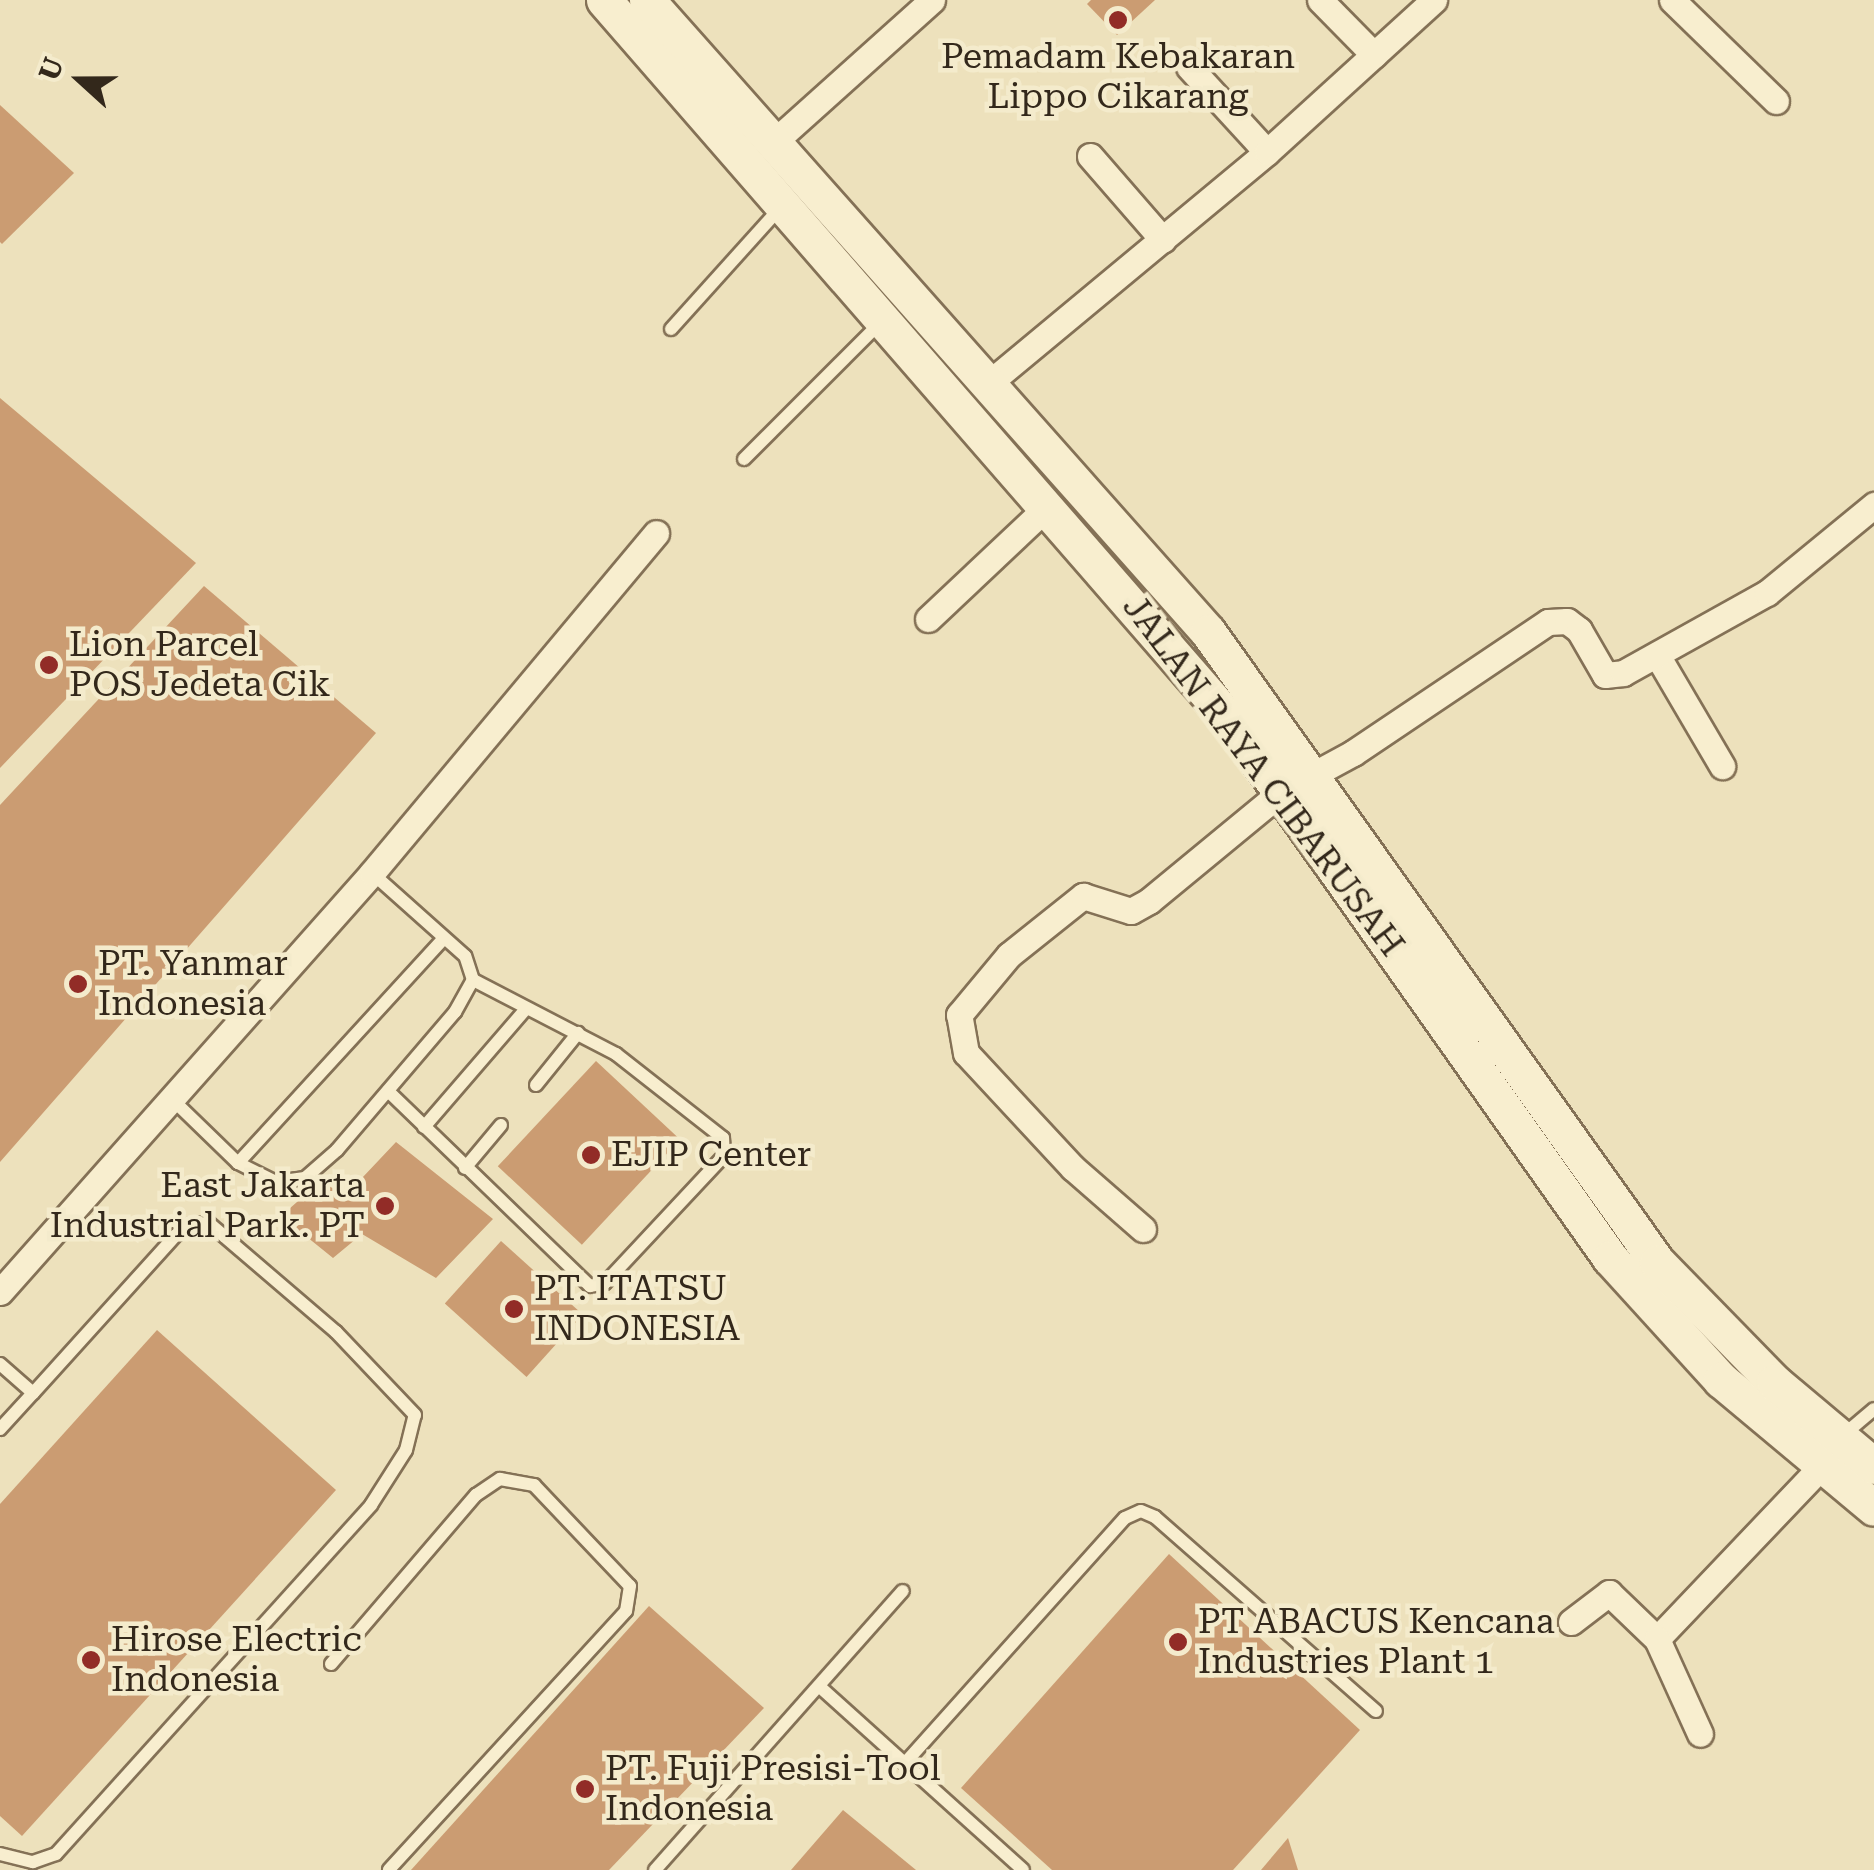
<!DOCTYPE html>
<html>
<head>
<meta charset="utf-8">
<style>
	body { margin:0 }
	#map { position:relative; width:1874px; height:1870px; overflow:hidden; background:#ede1bc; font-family:"Roboto Serif",serif }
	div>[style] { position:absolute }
	.building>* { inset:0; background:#cb9c72; transform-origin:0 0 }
	.roads { filter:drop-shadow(2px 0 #847156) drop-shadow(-2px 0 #847156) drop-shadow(0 2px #847156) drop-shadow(0 -2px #847156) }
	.lane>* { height:12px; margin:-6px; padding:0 6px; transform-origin:6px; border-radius:6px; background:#f8eecf }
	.street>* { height:25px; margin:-12.5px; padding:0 12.5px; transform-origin:12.5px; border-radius:12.5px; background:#f8eecf }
	.secondary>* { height:35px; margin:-17.5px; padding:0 17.5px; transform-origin:17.5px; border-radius:17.5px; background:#f8eecf }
	.dots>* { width:28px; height:28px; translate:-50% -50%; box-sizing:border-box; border:5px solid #f4ebcc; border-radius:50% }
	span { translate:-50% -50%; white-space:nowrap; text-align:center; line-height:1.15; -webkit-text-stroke:9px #f4ebcc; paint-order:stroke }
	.poi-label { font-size:35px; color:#33281b }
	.left { translate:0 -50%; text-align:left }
	.right { translate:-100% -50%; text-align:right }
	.street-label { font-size:35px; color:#33281b }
	.north { position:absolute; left:30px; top:30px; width:100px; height:100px; -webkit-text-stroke:8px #f4ebcc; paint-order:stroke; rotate:291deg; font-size:28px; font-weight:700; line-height:40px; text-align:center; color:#33281b }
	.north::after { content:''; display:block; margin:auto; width:35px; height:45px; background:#33281b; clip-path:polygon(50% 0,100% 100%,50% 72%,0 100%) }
</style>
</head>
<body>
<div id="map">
	<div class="building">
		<div style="clip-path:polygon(1091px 0,1155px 0,1117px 35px,1087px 4px)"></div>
		<div style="clip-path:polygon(0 105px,74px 173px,2px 244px,0 242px)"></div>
		<div style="clip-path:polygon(0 398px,196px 563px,0 768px)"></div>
		<div style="clip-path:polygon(204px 586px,376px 733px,0 1162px,0 805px)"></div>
		<div style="left:596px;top:1061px;width:115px;height:144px;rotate:43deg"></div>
		<div style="clip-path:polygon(396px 1142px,493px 1219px,436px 1278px,362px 1234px,333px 1258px,281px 1216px,321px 1181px,345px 1196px)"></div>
		<div style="left:501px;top:1241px;width:110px;height:84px;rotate:42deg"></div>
		<div style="clip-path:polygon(157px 1330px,336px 1490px,22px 1836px,0 1816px,0 1504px)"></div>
		<div style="clip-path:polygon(1169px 1554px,1360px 1730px,1233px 1870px,1052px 1870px,961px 1788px)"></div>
		<div style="clip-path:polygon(649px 1606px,764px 1708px,609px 1870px,411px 1870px)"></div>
		<div style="clip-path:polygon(843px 1810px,916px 1870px,791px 1870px)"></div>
		<div style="clip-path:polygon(1288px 1838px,1298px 1870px,1261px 1870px)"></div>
	</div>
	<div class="roads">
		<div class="lane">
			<div style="left:671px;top:329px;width:163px;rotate:-48deg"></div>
			<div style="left:744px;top:459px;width:195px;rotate:-45deg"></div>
			<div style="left:536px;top:1085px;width:67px;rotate:-51.1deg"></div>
			<div style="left:388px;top:1091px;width:281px;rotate:44deg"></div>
			<div style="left:590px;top:1286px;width:15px;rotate:-11deg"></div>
			<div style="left:605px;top:1283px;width:174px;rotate:-46.9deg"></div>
			<div style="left:724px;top:1156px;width:18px;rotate:-93deg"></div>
			<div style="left:723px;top:1138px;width:136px;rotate:-141.9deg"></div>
			<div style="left:616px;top:1054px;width:161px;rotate:-152.6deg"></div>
			<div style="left:174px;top:1101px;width:89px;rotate:44.1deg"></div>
			<div style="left:238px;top:1163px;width:42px;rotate:26.6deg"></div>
			<div style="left:276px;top:1182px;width:29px;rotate:-8deg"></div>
			<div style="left:305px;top:1178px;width:43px;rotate:-41.2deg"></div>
			<div style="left:337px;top:1150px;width:182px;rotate:-49.5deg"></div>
			<div style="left:455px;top:1012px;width:37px;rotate:-61deg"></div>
			<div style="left:473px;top:980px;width:25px;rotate:-108deg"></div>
			<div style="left:465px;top:956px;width:125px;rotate:-138.3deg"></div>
			<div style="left:424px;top:1127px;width:156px;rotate:-49.2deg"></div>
			<div style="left:238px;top:1163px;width:305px;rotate:-47.5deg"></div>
			<div style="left:465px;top:1168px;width:56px;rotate:-50.1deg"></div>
			<div style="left:0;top:1364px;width:44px;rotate:41.3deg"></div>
			<div style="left:33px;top:1393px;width:49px;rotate:132.5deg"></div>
			<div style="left:1841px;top:1437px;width:43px;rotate:-40.3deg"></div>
			<div style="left:331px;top:1664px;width:223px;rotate:-49.4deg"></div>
			<div style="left:476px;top:1495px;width:29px;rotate:-34deg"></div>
			<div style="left:500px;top:1479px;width:35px;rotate:10deg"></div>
			<div style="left:534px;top:1485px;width:139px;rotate:46.5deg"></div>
			<div style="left:630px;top:1586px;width:25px;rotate:99deg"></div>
			<div style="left:626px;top:1611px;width:351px;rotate:132.5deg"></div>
			<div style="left:820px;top:1687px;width:273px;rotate:42deg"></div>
			<div style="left:905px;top:1763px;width:329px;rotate:-48.1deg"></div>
			<div style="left:1125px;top:1518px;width:17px;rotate:-24deg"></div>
			<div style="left:1141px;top:1511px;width:15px;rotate:23deg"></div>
			<div style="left:1155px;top:1517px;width:294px;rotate:41.3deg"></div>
			<div style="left:0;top:1854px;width:34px;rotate:14deg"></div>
			<div style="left:33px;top:1862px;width:24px;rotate:-19deg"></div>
			<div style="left:56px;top:1854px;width:470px;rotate:-47.9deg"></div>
			<div style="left:371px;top:1505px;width:65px;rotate:-57.5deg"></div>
			<div style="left:406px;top:1450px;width:36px;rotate:-76deg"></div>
			<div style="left:415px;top:1415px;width:115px;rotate:-133.6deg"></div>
			<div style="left:336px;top:1332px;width:167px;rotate:-139.4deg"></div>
			<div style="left:209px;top:1223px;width:17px;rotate:177deg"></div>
			<div style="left:192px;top:1224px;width:19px;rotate:145deg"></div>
			<div style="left:176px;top:1235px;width:213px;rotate:132.1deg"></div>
			<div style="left:655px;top:1870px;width:373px;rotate:-48.4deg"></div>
		</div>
		<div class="street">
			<div style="left:1320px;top:0;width:77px;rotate:45.5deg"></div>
			<div style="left:1672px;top:0;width:145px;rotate:44.2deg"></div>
			<div style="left:1189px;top:67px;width:115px;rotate:47.5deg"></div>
			<div style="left:775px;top:141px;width:211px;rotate:-41.9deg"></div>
			<div style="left:1090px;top:156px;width:111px;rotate:49deg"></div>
			<div style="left:989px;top:383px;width:361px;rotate:-39.7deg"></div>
			<div style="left:1267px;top:152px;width:226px;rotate:-42.3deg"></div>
			<div style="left:928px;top:619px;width:165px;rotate:-43.3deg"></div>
			<div style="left:1657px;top:655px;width:129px;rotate:59.6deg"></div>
			<div style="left:1143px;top:1229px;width:93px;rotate:-138.9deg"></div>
			<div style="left:1073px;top:1168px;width:157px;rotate:-132.9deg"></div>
			<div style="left:966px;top:1053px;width:39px;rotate:-100deg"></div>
			<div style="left:959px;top:1015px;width:78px;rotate:-50.2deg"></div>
			<div style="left:1009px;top:955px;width:95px;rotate:-38.6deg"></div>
			<div style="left:1083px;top:896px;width:50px;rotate:17.4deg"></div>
			<div style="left:1131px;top:911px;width:21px;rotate:-29deg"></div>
			<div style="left:1149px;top:901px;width:171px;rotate:-39.5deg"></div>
			<div style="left:1281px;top:792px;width:82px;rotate:-28.4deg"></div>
			<div style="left:1353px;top:753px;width:235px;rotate:-33.9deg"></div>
			<div style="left:1548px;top:622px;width:19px;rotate:-3deg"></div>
			<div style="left:1567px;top:621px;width:15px;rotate:37deg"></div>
			<div style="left:1579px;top:630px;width:52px;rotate:60deg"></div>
			<div style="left:1605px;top:675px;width:18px;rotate:-6deg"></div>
			<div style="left:1623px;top:673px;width:165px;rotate:-29.1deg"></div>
			<div style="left:1767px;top:593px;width:139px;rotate:-39.4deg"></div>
			<div style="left:0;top:1292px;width:560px;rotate:-48.4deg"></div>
			<div style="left:372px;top:873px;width:443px;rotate:-50.1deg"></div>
			<div style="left:1571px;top:1622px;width:48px;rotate:-37.3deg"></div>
			<div style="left:1609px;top:1593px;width:66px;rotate:43.8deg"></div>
			<div style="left:1657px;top:1639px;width:239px;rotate:-46.4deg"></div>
			<div style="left:1657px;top:1639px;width:104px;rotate:65.6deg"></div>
		</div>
		<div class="secondary">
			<div style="left:604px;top:0;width:948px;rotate:48.98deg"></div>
			<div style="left:1226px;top:715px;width:665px;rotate:54.73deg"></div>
			<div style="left:1610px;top:1258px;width:165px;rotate:47.7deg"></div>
			<div style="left:1721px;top:1380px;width:199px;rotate:39.9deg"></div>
			<div style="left:647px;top:0;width:845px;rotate:48.41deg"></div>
			<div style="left:1208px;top:632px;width:774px;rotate:54.52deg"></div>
			<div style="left:1657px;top:1262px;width:168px;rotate:45.7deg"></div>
			<div style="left:1774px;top:1382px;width:131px;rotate:40deg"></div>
		</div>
	</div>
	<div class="dots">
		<div style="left:1118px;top:20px;background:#922c27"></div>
		<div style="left:49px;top:665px;background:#922c27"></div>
		<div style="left:78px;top:984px;background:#922c27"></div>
		<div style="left:591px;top:1155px;background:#922c27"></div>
		<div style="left:385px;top:1206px;background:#922c27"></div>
		<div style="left:514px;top:1309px;background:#922c27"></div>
		<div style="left:1178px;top:1642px;background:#922c27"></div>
		<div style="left:91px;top:1660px;background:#922c27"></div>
		<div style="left:585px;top:1789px;background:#922c27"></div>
	</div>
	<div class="poi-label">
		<span style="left:1118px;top:77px">Pemadam Kebakaran<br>Lippo Cikarang</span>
		<span class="left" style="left:69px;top:665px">Lion Parcel<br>POS Jedeta Cik</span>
		<span class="left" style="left:98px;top:984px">PT. Yanmar<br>Indonesia</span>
		<span class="left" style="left:611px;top:1155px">EJIP Center</span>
		<span class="right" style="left:365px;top:1206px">East Jakarta<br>Industrial Park. PT</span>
		<span class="left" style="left:534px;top:1309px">PT. ITATSU<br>INDONESIA</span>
		<span class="left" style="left:1198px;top:1642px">PT ABACUS Kencana<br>Industries Plant 1</span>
		<span class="left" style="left:111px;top:1660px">Hirose Electric<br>Indonesia</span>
		<span class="left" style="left:605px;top:1789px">PT. Fuji Presisi-Tool<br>Indonesia</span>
	</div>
	<div class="street-label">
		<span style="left:1263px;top:776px;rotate:53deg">JALAN RAYA CIBARUSAH</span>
	</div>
	<div class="north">U</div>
</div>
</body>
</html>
